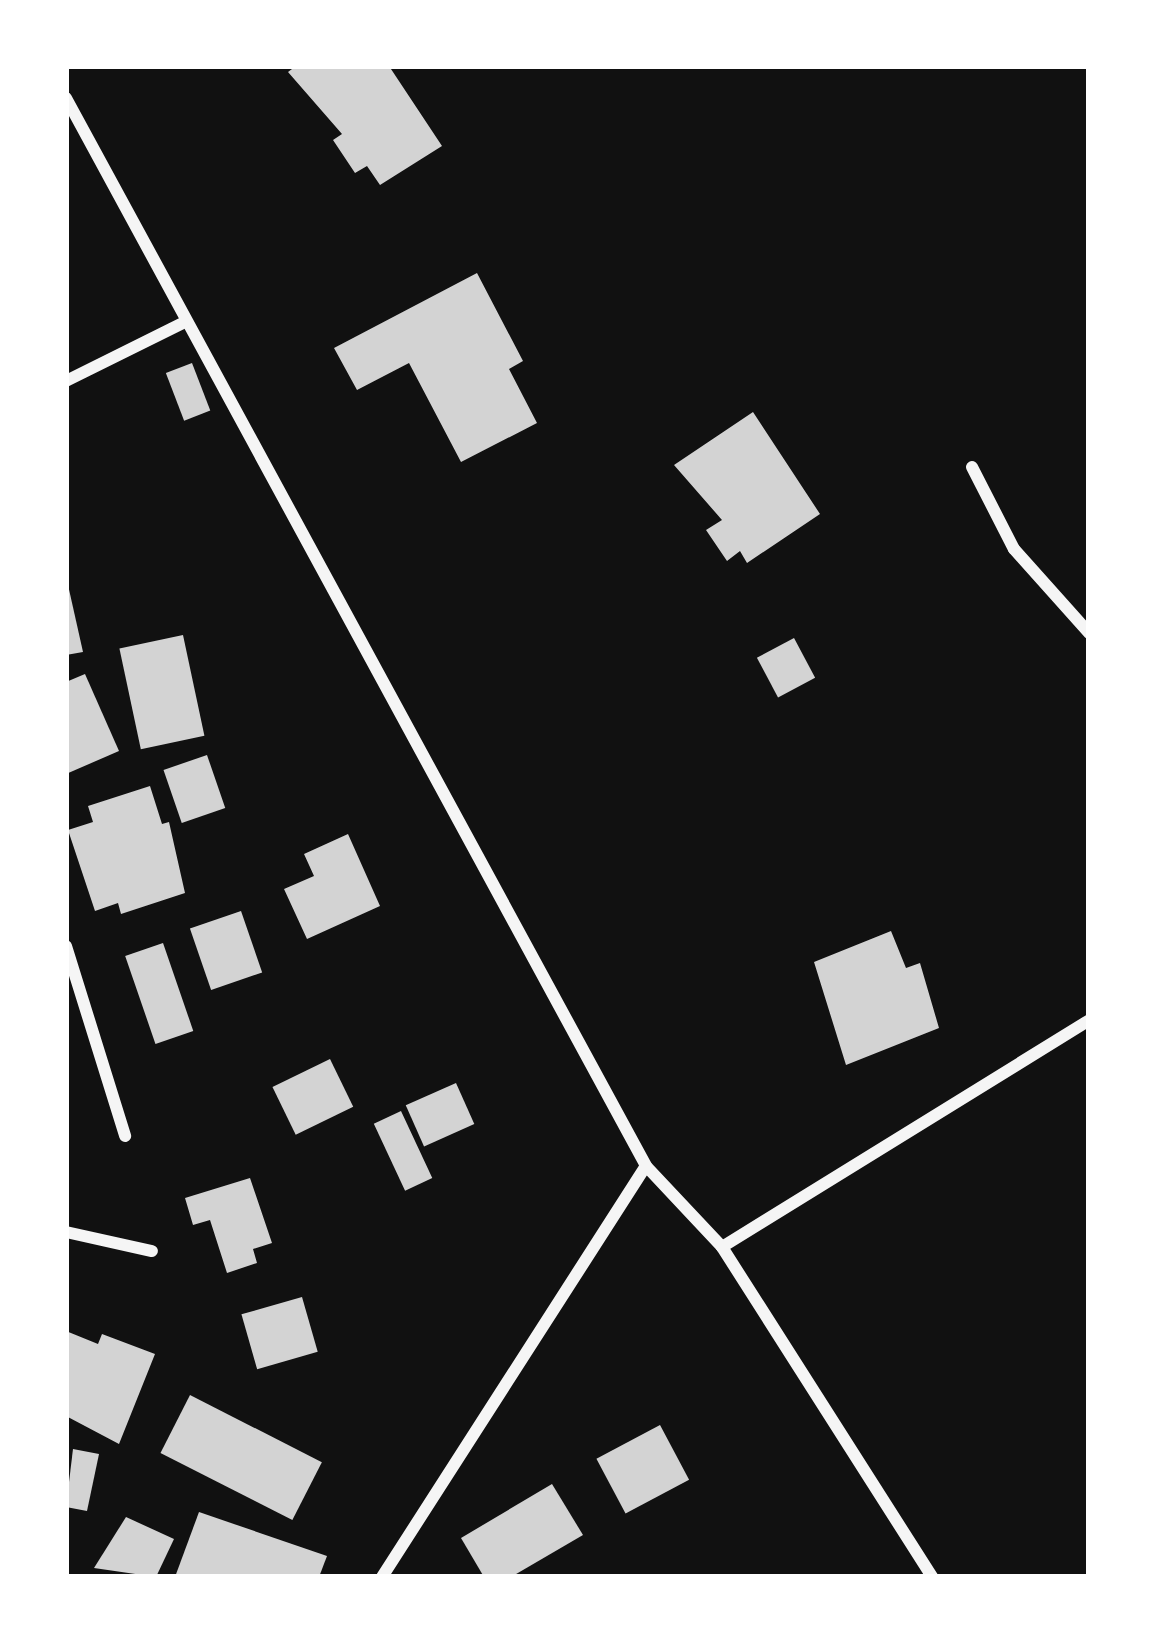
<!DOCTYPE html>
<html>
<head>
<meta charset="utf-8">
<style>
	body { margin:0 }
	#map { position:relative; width:1155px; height:1643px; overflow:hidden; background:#111; font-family:"Libre Baskerville",serif }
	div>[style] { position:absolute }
	.building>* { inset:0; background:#d3d3d3; transform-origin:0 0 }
	.minor>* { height:12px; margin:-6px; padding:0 6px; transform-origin:6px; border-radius:6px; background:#f5f5f5 }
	span { translate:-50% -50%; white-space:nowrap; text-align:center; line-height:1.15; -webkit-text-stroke:10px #fff; paint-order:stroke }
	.frame { position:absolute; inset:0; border:69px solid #fff; pointer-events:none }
</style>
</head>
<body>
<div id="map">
	<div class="building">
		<div style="clip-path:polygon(296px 66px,389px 66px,442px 146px,380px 185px,367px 166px,355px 173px,333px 140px,342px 134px,288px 72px)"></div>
		<div style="clip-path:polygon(477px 273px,523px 361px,509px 369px,537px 423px,461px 462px,409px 363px,357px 390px,334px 348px)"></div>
		<div style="left:192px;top:363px;width:51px;height:28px;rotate:69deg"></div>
		<div style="clip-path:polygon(753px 412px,820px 514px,747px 563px,740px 551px,727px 561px,706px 530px,722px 520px,674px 465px)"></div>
		<div style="clip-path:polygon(66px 576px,83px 652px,66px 655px)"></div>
		<div style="left:183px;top:635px;width:103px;height:65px;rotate:78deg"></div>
		<div style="left:794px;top:638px;width:45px;height:42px;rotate:62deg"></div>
		<div style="clip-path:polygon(85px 674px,119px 751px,66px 774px,66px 682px)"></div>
		<div style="left:207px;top:755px;width:56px;height:46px;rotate:71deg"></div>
		<div style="clip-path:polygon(150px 786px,162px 824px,169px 822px,185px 893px,121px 914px,118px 903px,95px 911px,68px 830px,93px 822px,88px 806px)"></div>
		<div style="clip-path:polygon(348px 834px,380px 906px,307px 939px,284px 889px,314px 876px,304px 854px)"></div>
		<div style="left:241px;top:911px;width:65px;height:54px;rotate:71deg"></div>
		<div style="clip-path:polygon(891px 931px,906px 968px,920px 963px,939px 1028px,846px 1065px,814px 962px)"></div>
		<div style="left:163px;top:943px;width:93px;height:40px;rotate:71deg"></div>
		<div style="left:330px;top:1059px;width:53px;height:64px;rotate:64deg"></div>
		<div style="left:456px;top:1083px;width:45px;height:55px;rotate:66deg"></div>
		<div style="left:401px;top:1111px;width:74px;height:30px;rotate:65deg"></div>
		<div style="clip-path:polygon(250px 1178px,272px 1243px,253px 1249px,257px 1263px,227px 1273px,210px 1220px,193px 1225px,185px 1198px)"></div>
		<div style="left:302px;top:1297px;width:57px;height:63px;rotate:74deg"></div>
		<div style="clip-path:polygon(66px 1331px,98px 1344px,102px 1334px,155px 1354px,119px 1444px,66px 1416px)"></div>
		<div style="left:190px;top:1395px;width:148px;height:65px;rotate:27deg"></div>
		<div style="left:660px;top:1425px;width:62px;height:72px;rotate:62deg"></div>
		<div style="clip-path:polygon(73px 1449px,99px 1454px,87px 1511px,66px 1507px)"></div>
		<div style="clip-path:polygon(552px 1484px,583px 1535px,511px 1577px,484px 1577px,461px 1538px)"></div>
		<div style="clip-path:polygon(199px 1512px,327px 1556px,319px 1577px,175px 1577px)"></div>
		<div style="clip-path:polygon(126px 1517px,174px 1539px,156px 1577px,94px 1568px)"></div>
	</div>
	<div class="minor">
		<div style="left:66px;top:98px;width:1215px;rotate:61.49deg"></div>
		<div style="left:646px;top:1166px;width:111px;rotate:46.8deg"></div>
		<div style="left:722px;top:1247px;width:391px;rotate:57.5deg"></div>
		<div style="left:66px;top:381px;width:133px;rotate:-26.4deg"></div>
		<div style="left:972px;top:467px;width:92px;rotate:62.9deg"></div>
		<div style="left:1014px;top:549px;width:113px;rotate:48.2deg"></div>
		<div style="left:66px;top:946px;width:199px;rotate:72.7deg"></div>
		<div style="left:66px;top:1232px;width:88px;rotate:12.5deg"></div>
		<div style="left:722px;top:1247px;width:432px;rotate:-31.7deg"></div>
		<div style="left:382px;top:1577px;width:488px;rotate:-57.3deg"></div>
	</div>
	<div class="frame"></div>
</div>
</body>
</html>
